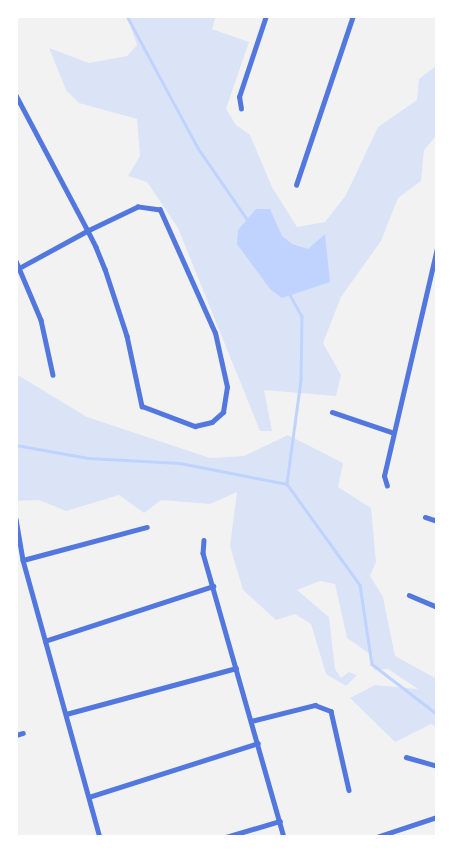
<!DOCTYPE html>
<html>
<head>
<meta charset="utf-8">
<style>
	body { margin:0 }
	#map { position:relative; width:453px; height:853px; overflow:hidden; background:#f2f2f2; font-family:"Golos Text",sans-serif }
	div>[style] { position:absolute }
	.green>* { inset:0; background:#dbe4f7 }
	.water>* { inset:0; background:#bfd3fe }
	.stream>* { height:2.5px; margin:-1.25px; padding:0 1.25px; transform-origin:1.25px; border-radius:1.25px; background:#bfd3fe }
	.minor>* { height:4.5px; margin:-2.25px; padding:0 2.25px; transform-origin:2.25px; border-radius:2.25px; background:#5277de }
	span { translate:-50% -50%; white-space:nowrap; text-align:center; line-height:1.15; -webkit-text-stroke:4px #fff; paint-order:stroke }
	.frame { position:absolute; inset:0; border:18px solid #fff; pointer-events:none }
</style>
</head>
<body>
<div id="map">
	<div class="green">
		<div style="clip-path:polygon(127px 16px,216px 16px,212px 29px,249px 42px,226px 109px,236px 125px,250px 135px,272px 187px,297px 227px,325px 222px,346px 195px,378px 127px,417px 100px,419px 79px,437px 65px,437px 135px,424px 150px,421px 181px,398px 198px,381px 241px,341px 297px,323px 343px,341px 375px,336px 396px,264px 390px,272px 431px,260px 431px,178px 228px,147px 182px,128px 176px,140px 156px,137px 119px,79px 103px,66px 90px,49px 48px,89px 63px,127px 56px,137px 45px)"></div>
		<div style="clip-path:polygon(16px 374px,87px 417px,210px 458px,244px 456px,288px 435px,343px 463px,338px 487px,371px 508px,376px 562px,370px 576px,383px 597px,395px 656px,437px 679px,437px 728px,431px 724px,395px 742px,350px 698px,375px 685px,418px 689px,388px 669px,374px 670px,370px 654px,347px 638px,335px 584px,320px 581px,297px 590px,329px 617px,335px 669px,341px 678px,349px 672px,357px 675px,346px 686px,326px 674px,311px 624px,295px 614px,276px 620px,243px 590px,230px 546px,237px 492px,210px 504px,161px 500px,144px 513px,119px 495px,66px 511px,39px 500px,16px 501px)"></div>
	</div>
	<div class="water">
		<div style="clip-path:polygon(256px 209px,270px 209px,282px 236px,292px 244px,308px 249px,325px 234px,330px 282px,282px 298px,270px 289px,237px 244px,238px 230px)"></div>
	</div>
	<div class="stream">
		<div style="left:127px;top:16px;width:150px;rotate:61.7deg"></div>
		<div style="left:198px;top:148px;width:86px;rotate:55.4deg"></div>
		<div style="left:289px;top:293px;width:26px;rotate:61deg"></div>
		<div style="left:302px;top:316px;width:64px;rotate:90.9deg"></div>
		<div style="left:301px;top:380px;width:105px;rotate:97.7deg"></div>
		<div style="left:287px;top:484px;width:125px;rotate:54.1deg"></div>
		<div style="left:360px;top:585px;width:80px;rotate:81.4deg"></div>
		<div style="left:372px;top:664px;width:82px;rotate:37.6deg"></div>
		<div style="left:16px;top:445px;width:73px;rotate:10.2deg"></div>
		<div style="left:88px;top:458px;width:92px;rotate:3.1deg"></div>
		<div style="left:180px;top:463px;width:109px;rotate:11.1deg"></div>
	</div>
	<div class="minor">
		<div style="left:16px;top:95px;width:154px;rotate:62.1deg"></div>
		<div style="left:88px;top:231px;width:18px;rotate:63deg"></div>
		<div style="left:96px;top:247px;width:24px;rotate:68deg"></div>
		<div style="left:105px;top:269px;width:71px;rotate:71.8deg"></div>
		<div style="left:127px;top:336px;width:72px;rotate:77.9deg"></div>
		<div style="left:142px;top:406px;width:57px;rotate:20.7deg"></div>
		<div style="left:195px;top:426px;width:17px;rotate:-13deg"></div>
		<div style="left:212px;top:422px;width:15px;rotate:-42deg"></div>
		<div style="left:223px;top:412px;width:25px;rotate:-81deg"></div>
		<div style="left:227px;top:387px;width:55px;rotate:-102.5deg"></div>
		<div style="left:215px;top:333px;width:135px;rotate:-114.1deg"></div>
		<div style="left:160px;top:210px;width:22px;rotate:-172deg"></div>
		<div style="left:138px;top:207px;width:55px;rotate:154.4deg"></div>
		<div style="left:88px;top:231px;width:77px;rotate:151.4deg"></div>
		<div style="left:241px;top:109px;width:12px;rotate:-99deg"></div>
		<div style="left:239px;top:97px;width:85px;rotate:-71.6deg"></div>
		<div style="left:296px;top:185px;width:178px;rotate:-71.4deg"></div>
		<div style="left:16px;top:261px;width:64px;rotate:67deg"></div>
		<div style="left:41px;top:320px;width:56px;rotate:77.7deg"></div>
		<div style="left:332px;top:412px;width:65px;rotate:18.7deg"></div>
		<div style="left:387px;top:486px;width:10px;rotate:-107deg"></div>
		<div style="left:384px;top:476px;width:234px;rotate:-76.9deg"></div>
		<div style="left:425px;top:517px;width:13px;rotate:18deg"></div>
		<div style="left:16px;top:519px;width:42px;rotate:80.3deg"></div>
		<div style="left:23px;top:560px;width:288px;rotate:74.5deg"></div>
		<div style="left:204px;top:540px;width:13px;rotate:94deg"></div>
		<div style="left:203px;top:553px;width:295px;rotate:74.1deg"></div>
		<div style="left:23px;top:560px;width:128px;rotate:-14.9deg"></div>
		<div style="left:409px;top:595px;width:30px;rotate:23deg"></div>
		<div style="left:45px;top:641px;width:177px;rotate:-18.1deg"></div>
		<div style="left:66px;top:714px;width:176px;rotate:-15.1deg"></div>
		<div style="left:251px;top:721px;width:66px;rotate:-14deg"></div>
		<div style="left:315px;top:705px;width:17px;rotate:21deg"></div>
		<div style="left:331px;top:711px;width:81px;rotate:77.2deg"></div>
		<div style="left:16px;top:735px;width:7px;rotate:-16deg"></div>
		<div style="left:406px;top:757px;width:32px;rotate:16deg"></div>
		<div style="left:89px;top:797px;width:177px;rotate:-17.7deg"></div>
		<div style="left:226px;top:837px;width:56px;rotate:-16.5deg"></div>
		<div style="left:377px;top:837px;width:63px;rotate:-18.4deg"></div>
	</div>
	<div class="frame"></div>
</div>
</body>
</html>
